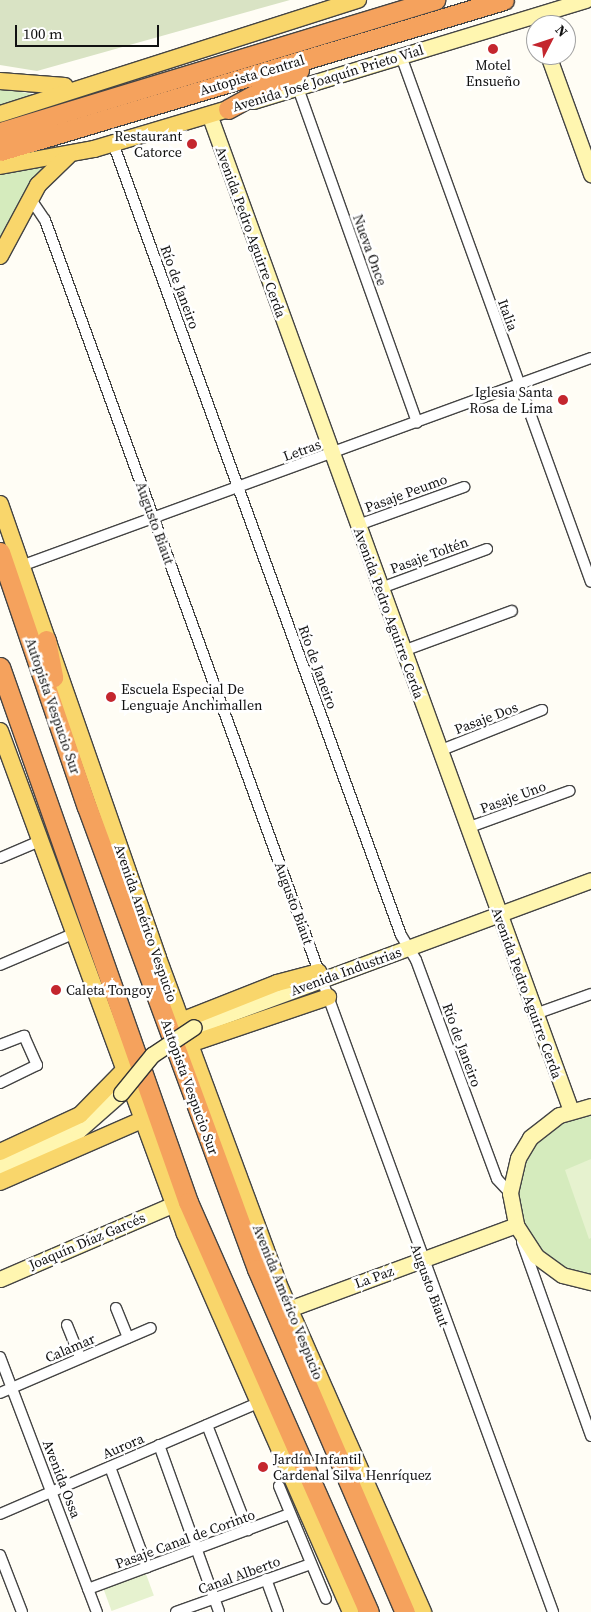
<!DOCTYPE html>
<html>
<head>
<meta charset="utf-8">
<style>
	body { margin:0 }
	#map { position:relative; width:591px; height:1612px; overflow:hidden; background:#fffdf5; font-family:"Source Serif 4",serif }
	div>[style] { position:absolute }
	.green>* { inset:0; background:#d5ebbd }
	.cemetery>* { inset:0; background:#d9e3c4 }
	.pitch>* { inset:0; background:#e6f2cf; transform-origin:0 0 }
	.roads { filter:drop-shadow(1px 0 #444) drop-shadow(-1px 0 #444) drop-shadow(0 1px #444) drop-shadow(0 -1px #444) }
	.street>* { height:10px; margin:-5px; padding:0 5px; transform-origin:5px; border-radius:5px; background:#fff }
	.secondary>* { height:15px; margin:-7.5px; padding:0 7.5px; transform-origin:7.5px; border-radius:7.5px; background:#fff6b0 }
	.primary>* { height:16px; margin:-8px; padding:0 8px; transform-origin:8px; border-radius:8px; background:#f9d66b }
	.highway>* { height:19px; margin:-9.5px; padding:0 9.5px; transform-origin:9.5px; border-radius:9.5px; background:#f5a25d }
	.bridges { filter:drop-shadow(1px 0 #333) drop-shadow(-1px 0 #333) drop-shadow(0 1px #333) drop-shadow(0 -1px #333) }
	.secondary-bridge>* { height:15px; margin:-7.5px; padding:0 7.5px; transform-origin:7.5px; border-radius:7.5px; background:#fff6b0 }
	.dots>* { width:14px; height:14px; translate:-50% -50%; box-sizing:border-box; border:2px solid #fff; border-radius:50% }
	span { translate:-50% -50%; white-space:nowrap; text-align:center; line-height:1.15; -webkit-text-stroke:5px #fff; paint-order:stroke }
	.poi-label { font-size:14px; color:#111 }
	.right { translate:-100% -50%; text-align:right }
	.left { translate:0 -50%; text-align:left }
	.street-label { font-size:14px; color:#111 }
	.north { position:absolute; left:526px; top:15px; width:50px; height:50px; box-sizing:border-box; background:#fff; border:1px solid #a0a0a0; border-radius:50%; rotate:49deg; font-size:14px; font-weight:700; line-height:20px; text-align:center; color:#111 }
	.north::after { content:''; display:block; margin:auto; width:18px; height:22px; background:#c4262e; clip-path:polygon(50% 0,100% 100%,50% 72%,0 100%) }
	.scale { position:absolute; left:15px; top:25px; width:144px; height:22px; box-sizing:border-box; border:2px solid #111; border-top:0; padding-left:6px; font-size:15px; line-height:18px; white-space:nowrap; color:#111; -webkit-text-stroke:4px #fff; paint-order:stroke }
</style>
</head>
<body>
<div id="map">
	<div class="green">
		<div style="clip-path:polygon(0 88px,37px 95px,0 107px)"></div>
		<div style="clip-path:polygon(51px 161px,0 241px,0 171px)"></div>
		<div style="clip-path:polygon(591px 1116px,591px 1278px,570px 1274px,543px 1257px,519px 1217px,517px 1186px,526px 1158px,545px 1134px,572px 1119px)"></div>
	</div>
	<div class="cemetery">
		<div style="clip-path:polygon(0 0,290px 0,37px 71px,0 65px)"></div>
	</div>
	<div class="pitch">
		<div style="clip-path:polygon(591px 1159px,591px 1238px,589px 1239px,565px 1170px)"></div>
		<div style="left:146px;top:1574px;width:23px;height:45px;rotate:70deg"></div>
	</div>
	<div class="roads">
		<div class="street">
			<div style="left:401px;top:56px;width:559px;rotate:70.14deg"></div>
			<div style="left:298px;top:88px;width:355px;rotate:70.4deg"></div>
			<div style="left:113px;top:143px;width:843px;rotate:70.02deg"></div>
			<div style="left:401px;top:935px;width:29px;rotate:59deg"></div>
			<div style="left:416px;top:960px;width:233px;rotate:69.7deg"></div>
			<div style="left:497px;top:1179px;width:19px;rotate:47deg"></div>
			<div style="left:30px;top:198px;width:27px;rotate:56deg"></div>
			<div style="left:45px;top:220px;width:800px;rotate:69.98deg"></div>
			<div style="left:358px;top:525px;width:113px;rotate:-19.7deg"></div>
			<div style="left:21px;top:566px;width:607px;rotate:-20.05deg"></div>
			<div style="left:381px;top:588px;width:113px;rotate:-20.2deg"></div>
			<div style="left:403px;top:651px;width:116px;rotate:-20.2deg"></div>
			<div style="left:439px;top:751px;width:111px;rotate:-21.7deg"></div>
			<div style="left:467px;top:828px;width:109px;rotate:-19.9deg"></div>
			<div style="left:0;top:858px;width:43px;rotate:-23deg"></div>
			<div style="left:0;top:965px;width:82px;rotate:-23.1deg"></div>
			<div style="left:322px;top:980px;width:673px;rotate:69.92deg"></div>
			<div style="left:535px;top:1014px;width:59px;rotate:-19.7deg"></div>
			<div style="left:0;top:1045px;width:26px;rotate:-21deg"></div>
			<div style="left:24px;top:1036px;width:32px;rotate:66deg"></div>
			<div style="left:37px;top:1065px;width:41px;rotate:154.1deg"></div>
			<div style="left:522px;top:1242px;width:206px;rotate:70.4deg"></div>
			<div style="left:116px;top:1308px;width:32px;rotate:68deg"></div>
			<div style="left:67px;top:1325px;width:35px;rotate:68deg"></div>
			<div style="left:0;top:1357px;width:273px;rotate:69.2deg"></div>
			<div style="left:0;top:1393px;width:164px;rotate:-23.3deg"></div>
			<div style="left:207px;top:1425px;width:113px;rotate:68.7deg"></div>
			<div style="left:159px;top:1445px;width:177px;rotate:70.2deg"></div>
			<div style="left:110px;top:1467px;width:107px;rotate:69.7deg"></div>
			<div style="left:279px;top:1486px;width:122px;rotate:67.4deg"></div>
			<div style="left:0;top:1514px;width:281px;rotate:-23.3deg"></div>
			<div style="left:0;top:1555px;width:61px;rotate:68.9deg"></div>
			<div style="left:266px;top:1579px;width:35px;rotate:70deg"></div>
			<div style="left:88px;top:1589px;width:215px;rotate:-20.4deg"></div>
			<div style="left:176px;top:1612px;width:143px;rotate:-19.6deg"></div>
		</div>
		<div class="secondary">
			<div style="left:548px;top:55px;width:127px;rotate:70.1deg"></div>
			<div style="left:253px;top:101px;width:348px;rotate:-16.9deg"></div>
			<div style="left:209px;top:114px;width:1061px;rotate:70.04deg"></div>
			<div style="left:194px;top:1027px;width:423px;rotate:-20.3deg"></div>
			<div style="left:591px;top:1106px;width:33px;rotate:164deg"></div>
			<div style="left:559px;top:1115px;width:37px;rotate:142deg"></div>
			<div style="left:530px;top:1138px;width:23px;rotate:121deg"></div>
			<div style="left:518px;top:1158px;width:36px;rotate:103deg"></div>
			<div style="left:510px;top:1193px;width:33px;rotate:79deg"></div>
			<div style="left:516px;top:1225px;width:37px;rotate:57deg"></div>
			<div style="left:536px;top:1256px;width:32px;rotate:36deg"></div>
			<div style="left:562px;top:1275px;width:30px;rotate:14deg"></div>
			<div style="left:0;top:1167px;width:86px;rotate:-24.8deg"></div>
			<div style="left:78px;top:1131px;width:57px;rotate:-41.5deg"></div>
			<div style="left:0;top:1279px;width:189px;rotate:-23.3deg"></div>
			<div style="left:289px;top:1309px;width:242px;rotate:-20.3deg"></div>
		</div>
		<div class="primary">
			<div style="left:0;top:81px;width:65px;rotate:4.4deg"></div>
			<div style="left:0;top:114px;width:376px;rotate:-17.7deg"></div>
			<div style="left:0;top:166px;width:96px;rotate:-10.3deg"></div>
			<div style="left:94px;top:149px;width:140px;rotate:-16.6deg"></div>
			<div style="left:0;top:256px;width:81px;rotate:-61.8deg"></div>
			<div style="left:38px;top:185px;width:42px;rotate:-44deg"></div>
			<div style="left:0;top:504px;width:481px;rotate:70.8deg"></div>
			<div style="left:158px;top:958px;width:346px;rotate:69.7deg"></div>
			<div style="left:278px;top:1283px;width:360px;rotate:66.2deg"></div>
			<div style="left:0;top:731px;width:536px;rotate:69.81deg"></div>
			<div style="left:185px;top:1234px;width:413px;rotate:66.3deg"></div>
			<div style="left:181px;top:1021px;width:103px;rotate:-21.6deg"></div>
			<div style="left:277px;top:983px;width:43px;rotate:-14.7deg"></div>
			<div style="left:190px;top:1044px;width:146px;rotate:-18.8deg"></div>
			<div style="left:0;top:1152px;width:88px;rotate:-24.8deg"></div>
			<div style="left:80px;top:1115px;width:63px;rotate:-45.6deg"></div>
			<div style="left:0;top:1182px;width:155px;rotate:-23.6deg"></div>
		</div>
		<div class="highway">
			<div style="left:228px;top:109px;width:81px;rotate:-28.8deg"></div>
			<div style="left:0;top:132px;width:455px;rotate:-16.9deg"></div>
			<div style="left:0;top:151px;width:526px;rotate:-16.68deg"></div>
			<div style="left:0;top:552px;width:269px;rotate:71.2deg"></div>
			<div style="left:87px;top:807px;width:492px;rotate:69.8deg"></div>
			<div style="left:257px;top:1269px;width:374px;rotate:66.7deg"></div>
			<div style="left:46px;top:640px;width:38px;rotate:79deg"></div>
			<div style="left:0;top:667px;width:567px;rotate:70.64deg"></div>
			<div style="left:188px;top:1202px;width:448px;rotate:66.2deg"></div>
		</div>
	</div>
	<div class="bridges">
		<div class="secondary-bridge">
			<div style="left:121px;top:1093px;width:49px;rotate:-50.8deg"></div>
			<div style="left:152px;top:1055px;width:50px;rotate:-33.7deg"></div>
		</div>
	</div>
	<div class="dots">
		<div style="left:493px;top:49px;background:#c4262e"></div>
		<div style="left:192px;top:144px;background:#c4262e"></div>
		<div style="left:563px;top:400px;background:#c4262e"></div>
		<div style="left:111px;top:697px;background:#c4262e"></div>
		<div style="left:56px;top:990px;background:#c4262e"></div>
		<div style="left:263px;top:1467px;background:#c4262e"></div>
	</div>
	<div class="poi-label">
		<span style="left:493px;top:73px">Motel<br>Ensueño</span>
		<span class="right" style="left:182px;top:144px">Restaurant<br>Catorce</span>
		<span class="right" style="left:553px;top:400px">Iglesia Santa<br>Rosa de Lima</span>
		<span class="left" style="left:121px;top:697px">Escuela Especial De<br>Lenguaje Anchimallen</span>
		<span class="left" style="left:66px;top:990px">Caleta Tongoy</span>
		<span class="left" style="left:273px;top:1467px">Jardín Infantil<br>Cardenal Silva Henríquez</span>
	</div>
	<div class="street-label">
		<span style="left:252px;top:75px;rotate:-17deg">Autopista Central</span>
		<span style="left:328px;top:78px;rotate:-17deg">Avenida José Joaquín Prieto Vial</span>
		<span style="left:251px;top:232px;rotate:70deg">Avenida Pedro Aguirre Cerda</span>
		<span style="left:370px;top:250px;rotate:70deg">Nueva Once</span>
		<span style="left:180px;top:287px;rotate:70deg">Río de Janeiro</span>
		<span style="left:508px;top:315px;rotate:70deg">Italia</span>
		<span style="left:302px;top:450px;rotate:-20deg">Letras</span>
		<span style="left:406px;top:493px;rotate:-20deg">Pasaje Peumo</span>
		<span style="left:155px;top:523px;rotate:70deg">Augusto Biaut</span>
		<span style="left:429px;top:555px;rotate:-20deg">Pasaje Toltén</span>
		<span style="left:389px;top:613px;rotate:70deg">Avenida Pedro Aguirre Cerda</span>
		<span style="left:318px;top:667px;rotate:70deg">Río de Janeiro</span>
		<span style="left:53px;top:706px;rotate:71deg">Autopista Vespucio Sur</span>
		<span style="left:486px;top:718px;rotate:-21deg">Pasaje Dos</span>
		<span style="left:513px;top:797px;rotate:-20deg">Pasaje Uno</span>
		<span style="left:294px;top:903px;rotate:70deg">Augusto Biaut</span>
		<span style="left:146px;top:923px;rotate:71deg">Avenida Américo Vespucio</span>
		<span style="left:346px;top:971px;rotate:-20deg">Avenida Industrias</span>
		<span style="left:527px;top:993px;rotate:70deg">Avenida Pedro Aguirre Cerda</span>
		<span style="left:462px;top:1045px;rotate:70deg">Río de Janeiro</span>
		<span style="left:190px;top:1087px;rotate:70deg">Autopista Vespucio Sur</span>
		<span style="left:87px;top:1241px;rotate:-23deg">Joaquín Díaz Garcés</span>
		<span style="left:374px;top:1277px;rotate:-20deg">La Paz</span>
		<span style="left:430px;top:1285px;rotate:70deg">Augusto Biaut</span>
		<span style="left:288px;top:1302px;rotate:68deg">Avenida Américo Vespucio</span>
		<span style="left:70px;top:1348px;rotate:-23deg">Calamar</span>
		<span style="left:123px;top:1446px;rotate:-23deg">Aurora</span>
		<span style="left:62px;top:1479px;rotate:69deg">Avenida Ossa</span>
		<span style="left:185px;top:1539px;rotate:-20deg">Pasaje Canal de Corinto</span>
		<span style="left:239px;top:1575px;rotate:-20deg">Canal Alberto</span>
	</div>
	<div class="north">N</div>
	<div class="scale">100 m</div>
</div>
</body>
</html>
